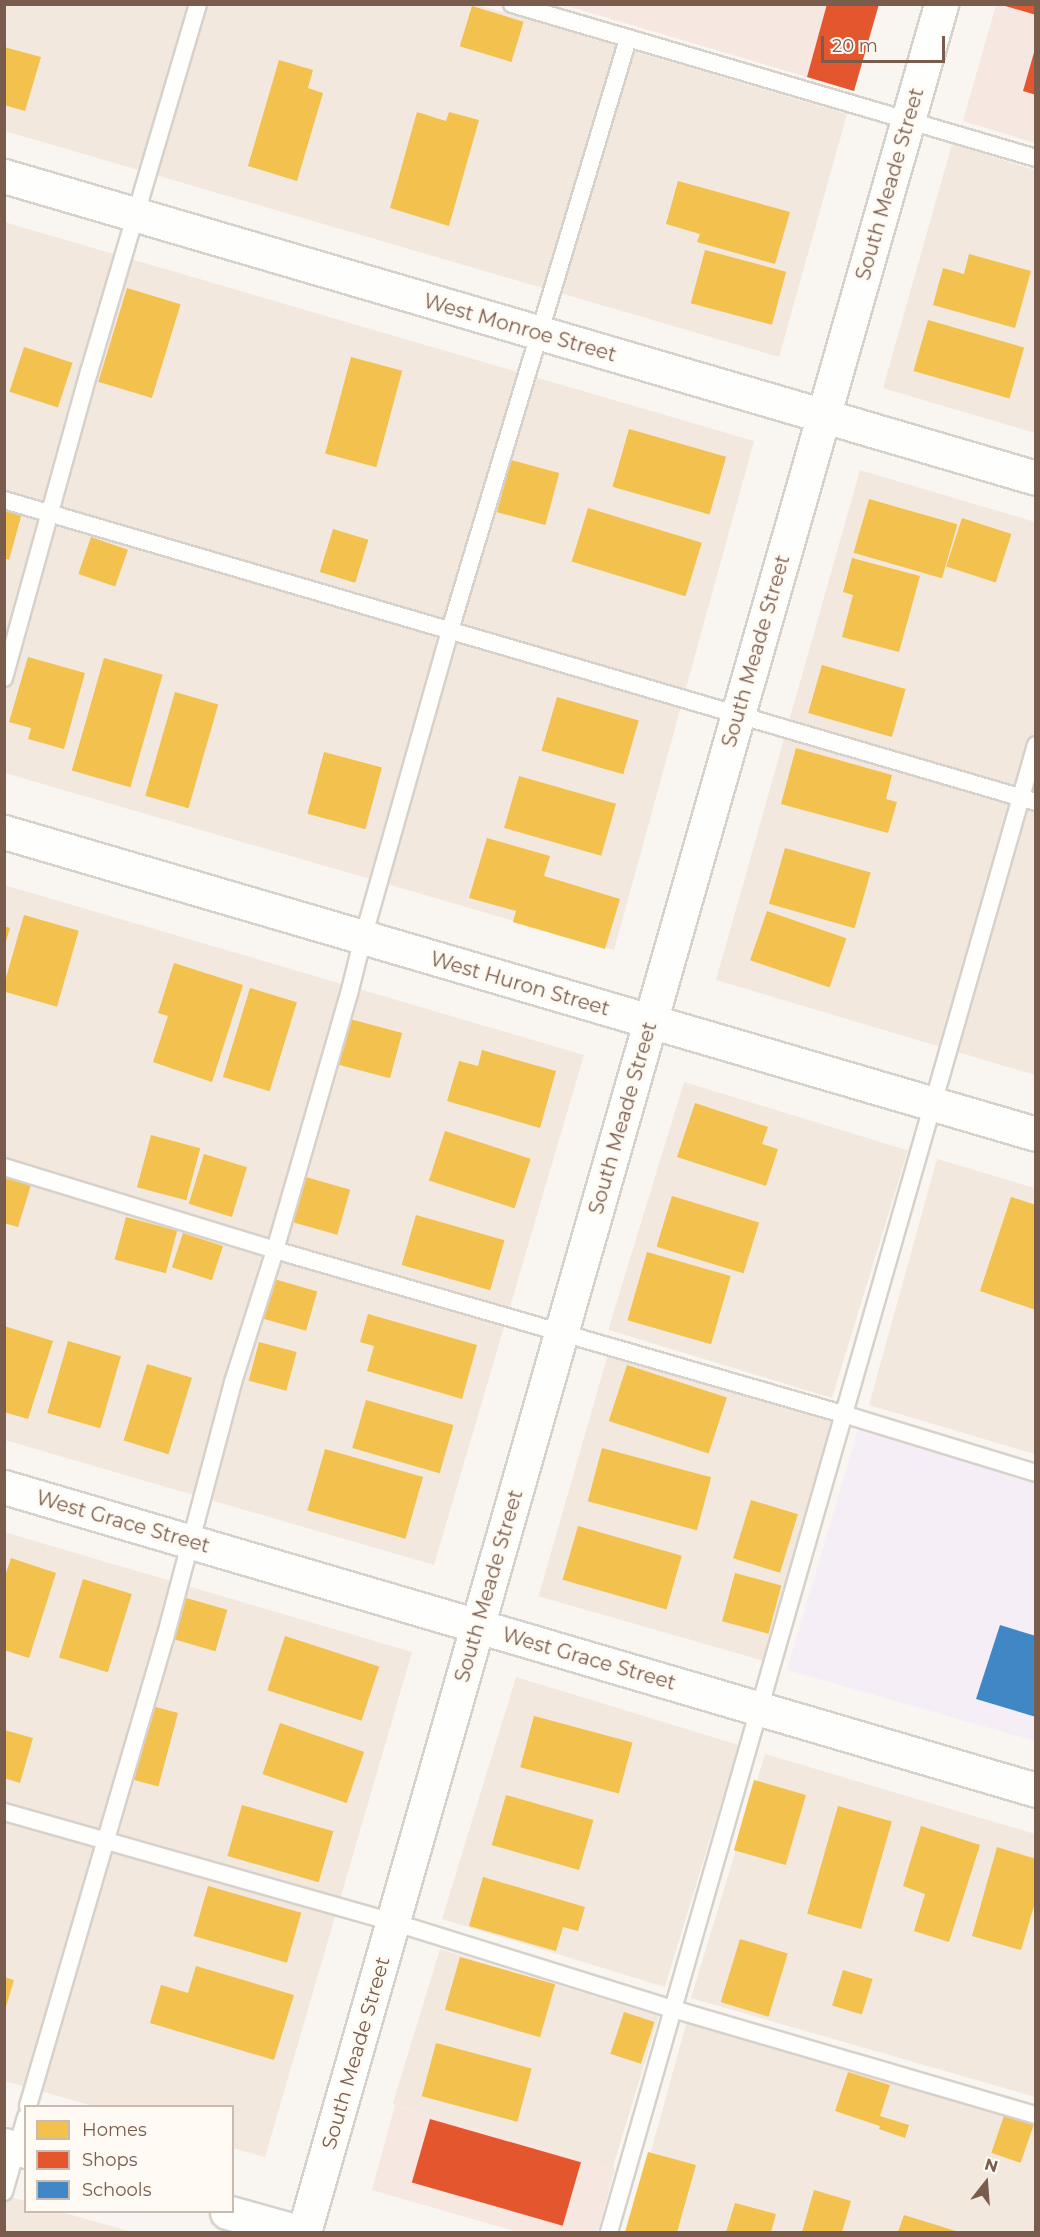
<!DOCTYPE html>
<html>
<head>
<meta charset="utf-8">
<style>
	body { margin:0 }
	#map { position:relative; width:1040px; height:2237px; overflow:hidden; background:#f9f5f0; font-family:Montserrat,sans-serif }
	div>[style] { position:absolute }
	.residential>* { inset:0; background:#f2e8de; transform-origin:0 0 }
	.commercial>* { inset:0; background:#f6e8e1 }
	.education>* { inset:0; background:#f6eef6 }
	.homes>* { inset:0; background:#f2c14e; transform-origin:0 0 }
	.shops>* { inset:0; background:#e4572e; transform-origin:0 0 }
	.schools>* { inset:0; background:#3f88c5 }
	.roads { filter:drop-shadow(2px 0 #d7d1cb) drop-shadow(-2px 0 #d7d1cb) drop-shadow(0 2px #d7d1cb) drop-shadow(0 -2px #d7d1cb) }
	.service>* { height:16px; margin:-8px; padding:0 8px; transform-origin:8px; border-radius:8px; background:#fefefd }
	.minor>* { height:33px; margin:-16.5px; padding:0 16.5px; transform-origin:16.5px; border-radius:16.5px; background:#fefefd }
	.tertiary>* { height:33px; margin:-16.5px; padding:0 16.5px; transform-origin:16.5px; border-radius:16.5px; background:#fefefd }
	span { translate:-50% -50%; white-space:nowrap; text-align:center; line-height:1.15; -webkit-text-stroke:6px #fffaf3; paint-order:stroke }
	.street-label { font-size:20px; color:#7a5c4d }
	.frame { position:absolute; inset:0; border:6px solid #7a5c4d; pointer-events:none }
	.legend { position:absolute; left:24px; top:2105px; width:210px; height:108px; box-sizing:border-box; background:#fffaf3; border:2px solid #cabbb1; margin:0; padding:8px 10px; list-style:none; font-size:18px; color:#7a5c4d }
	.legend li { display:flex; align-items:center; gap:12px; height:30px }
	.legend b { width:30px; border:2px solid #cabbb1 }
	.north { position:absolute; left:956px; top:2153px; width:60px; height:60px; -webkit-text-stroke:4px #fffaf3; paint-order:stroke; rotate:17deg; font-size:16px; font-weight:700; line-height:24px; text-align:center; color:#7a5c4d }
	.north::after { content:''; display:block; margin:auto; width:21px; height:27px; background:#7a5c4d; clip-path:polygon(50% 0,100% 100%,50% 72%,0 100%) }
	.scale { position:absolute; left:821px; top:36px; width:124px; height:27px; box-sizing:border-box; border:3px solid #7a5c4d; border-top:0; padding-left:8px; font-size:18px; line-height:21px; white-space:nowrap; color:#7a5c4d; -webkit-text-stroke:4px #fffaf3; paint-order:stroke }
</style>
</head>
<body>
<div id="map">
	<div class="residential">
		<div style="clip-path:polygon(4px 5px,478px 5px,847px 114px,779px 357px,5px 131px)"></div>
		<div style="clip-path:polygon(952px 144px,1035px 170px,1035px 433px,883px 388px)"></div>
		<div style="clip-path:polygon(4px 222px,754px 441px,614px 950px,5px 773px)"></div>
		<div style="clip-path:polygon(860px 470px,1035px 522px,1035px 1075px,716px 980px)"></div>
		<div style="clip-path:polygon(4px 885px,584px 1055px,434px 1565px,5px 1440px)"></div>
		<div style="left:684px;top:1082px;width:234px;height:259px;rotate:17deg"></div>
		<div style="clip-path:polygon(937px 1159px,1035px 1188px,1035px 1454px,869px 1405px)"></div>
		<div style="left:608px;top:1354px;width:234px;height:252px;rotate:16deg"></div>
		<div style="clip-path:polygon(4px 1532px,412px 1652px,265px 2157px,233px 2148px,232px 2106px,93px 2106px,5px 2081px)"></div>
		<div style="left:516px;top:1677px;width:233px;height:253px;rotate:17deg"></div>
		<div style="clip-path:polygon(765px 1754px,1035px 1834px,1035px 2097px,691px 1998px)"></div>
		<div style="left:440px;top:1949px;width:229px;height:162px;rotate:17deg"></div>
		<div style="clip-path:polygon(688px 2017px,1035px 2121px,1035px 2232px,629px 2232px)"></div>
		<div style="clip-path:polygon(4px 2195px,25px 2201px,26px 2212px,61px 2212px,132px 2232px,5px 2232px)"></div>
	</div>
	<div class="commercial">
		<div style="clip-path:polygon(564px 5px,879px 5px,854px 91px)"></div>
		<div style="clip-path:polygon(996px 5px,1035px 5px,1035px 143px,963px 121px)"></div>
		<div style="clip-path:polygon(395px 2105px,615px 2168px,598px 2232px,518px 2232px,372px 2190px)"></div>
	</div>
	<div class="education">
		<div style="clip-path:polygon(859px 1426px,1035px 1481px,1035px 1741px,787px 1670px)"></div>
	</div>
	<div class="homes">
		<div style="left:472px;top:6px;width:54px;height:42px;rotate:17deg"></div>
		<div style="clip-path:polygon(4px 47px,41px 57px,25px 111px,4px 105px)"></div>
		<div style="clip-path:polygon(279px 60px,313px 70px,308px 88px,323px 93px,297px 181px,248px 166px)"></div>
		<div style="clip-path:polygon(417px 112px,446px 121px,449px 112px,479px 120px,449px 226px,390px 208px)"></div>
		<div style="clip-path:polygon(678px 181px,790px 212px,775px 264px,697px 242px,700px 234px,666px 224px)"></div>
		<div style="left:705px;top:250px;width:84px;height:55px;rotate:15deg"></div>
		<div style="clip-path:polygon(969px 254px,1031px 271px,1015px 328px,933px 305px,943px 268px,964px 274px)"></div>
		<div style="left:127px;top:288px;width:56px;height:98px;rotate:17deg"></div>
		<div style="left:928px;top:320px;width:100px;height:53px;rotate:16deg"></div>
		<div style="left:24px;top:347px;width:51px;height:47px;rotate:18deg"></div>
		<div style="left:351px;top:357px;width:53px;height:100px;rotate:15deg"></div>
		<div style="left:629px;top:429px;width:101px;height:60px;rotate:16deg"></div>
		<div style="left:511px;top:460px;width:50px;height:54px;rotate:15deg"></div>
		<div style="left:869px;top:499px;width:92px;height:56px;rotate:16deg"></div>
		<div style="clip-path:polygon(4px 508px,22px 513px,9px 560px,4px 558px)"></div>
		<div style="left:588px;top:508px;width:119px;height:56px;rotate:17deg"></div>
		<div style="left:962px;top:518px;width:52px;height:51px;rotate:18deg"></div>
		<div style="left:333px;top:529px;width:37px;height:45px;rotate:17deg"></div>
		<div style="left:91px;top:537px;width:39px;height:39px;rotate:19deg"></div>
		<div style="clip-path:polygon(852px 558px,920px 576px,899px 652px,842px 637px,853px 595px,843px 592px)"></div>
		<div style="clip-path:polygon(28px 657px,85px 673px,64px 749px,28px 739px,31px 728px,9px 722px)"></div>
		<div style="left:104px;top:658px;width:61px;height:117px;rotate:16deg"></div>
		<div style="left:822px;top:665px;width:87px;height:50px;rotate:16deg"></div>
		<div style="left:175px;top:692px;width:45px;height:108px;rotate:16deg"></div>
		<div style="left:557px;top:697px;width:85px;height:56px;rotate:16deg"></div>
		<div style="clip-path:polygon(796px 748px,892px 775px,886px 799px,897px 802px,888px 833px,781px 804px)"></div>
		<div style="left:324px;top:752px;width:60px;height:64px;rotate:15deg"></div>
		<div style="left:519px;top:776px;width:101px;height:54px;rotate:16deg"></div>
		<div style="clip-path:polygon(487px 838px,550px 856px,544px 876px,620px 899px,605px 949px,513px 922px,516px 911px,469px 898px)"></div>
		<div style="left:785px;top:848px;width:89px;height:58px;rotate:16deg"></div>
		<div style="left:767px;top:911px;width:84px;height:52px;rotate:19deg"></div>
		<div style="left:24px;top:915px;width:57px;height:79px;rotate:16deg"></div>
		<div style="clip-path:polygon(4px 926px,10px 928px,5px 945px,4px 945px)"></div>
		<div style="clip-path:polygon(174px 963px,243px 985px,212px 1082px,153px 1062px,168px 1016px,158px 1013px)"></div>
		<div style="left:250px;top:988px;width:49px;height:93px;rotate:17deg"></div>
		<div style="left:350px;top:1019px;width:54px;height:47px;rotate:15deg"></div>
		<div style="clip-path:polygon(482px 1050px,556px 1071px,540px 1128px,447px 1101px,459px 1061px,478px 1066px)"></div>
		<div style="clip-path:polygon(695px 1103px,768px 1127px,762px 1144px,778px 1149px,766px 1186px,677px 1157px)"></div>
		<div style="left:445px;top:1131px;width:90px;height:52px;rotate:18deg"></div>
		<div style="left:151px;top:1135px;width:51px;height:54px;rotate:15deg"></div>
		<div style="left:204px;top:1154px;width:45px;height:52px;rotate:17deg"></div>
		<div style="left:306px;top:1177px;width:46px;height:47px;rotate:16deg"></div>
		<div style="clip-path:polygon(4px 1178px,31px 1185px,18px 1227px,4px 1223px)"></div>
		<div style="left:672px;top:1196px;width:91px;height:53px;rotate:17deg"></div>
		<div style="clip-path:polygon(1011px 1197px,1036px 1205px,1036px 1310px,980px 1291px)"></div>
		<div style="left:416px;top:1215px;width:92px;height:52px;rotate:16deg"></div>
		<div style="left:126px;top:1217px;width:53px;height:44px;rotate:15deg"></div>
		<div style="left:183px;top:1233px;width:42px;height:36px;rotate:18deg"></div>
		<div style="left:647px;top:1252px;width:87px;height:71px;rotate:16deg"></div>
		<div style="left:274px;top:1279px;width:45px;height:41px;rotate:16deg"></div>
		<div style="clip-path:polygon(368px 1314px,477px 1345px,462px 1399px,367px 1371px,374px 1346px,360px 1342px)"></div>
		<div style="clip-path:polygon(4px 1326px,53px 1341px,28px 1419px,4px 1412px)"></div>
		<div style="left:68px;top:1341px;width:55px;height:75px;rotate:16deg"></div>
		<div style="left:259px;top:1342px;width:39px;height:40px;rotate:15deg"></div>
		<div style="left:147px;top:1364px;width:47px;height:80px;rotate:17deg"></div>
		<div style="left:627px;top:1365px;width:105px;height:59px;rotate:18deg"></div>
		<div style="left:366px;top:1400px;width:91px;height:50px;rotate:16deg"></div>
		<div style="left:602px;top:1448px;width:113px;height:55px;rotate:15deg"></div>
		<div style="left:325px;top:1449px;width:102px;height:64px;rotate:16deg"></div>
		<div style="left:751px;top:1500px;width:49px;height:61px;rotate:17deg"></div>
		<div style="left:578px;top:1526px;width:108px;height:56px;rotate:16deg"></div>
		<div style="clip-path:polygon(11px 1558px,56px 1573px,29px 1658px,4px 1650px,4px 1579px)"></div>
		<div style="left:735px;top:1573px;width:48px;height:50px;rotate:15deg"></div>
		<div style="left:83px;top:1579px;width:51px;height:82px;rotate:17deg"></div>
		<div style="left:186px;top:1598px;width:43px;height:43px;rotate:16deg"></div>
		<div style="left:285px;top:1636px;width:99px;height:57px;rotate:18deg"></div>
		<div style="left:152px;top:1706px;width:27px;height:76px;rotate:15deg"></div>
		<div style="left:534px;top:1716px;width:102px;height:53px;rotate:15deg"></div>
		<div style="left:280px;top:1723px;width:89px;height:54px;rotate:19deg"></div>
		<div style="clip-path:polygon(4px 1730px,33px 1738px,20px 1783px,4px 1778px)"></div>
		<div style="left:754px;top:1780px;width:54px;height:73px;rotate:16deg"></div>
		<div style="left:506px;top:1795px;width:91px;height:52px;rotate:16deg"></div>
		<div style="left:242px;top:1805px;width:95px;height:53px;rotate:16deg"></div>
		<div style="left:838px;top:1806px;width:56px;height:112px;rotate:16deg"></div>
		<div style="clip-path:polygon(921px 1826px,980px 1845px,949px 1942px,914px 1931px,925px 1894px,903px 1886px)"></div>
		<div style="clip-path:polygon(997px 1847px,1036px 1859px,1036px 1899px,1021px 1950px,972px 1936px)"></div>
		<div style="clip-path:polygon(483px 1877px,585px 1907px,578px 1931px,563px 1927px,556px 1951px,469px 1926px)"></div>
		<div style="left:208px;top:1886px;width:97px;height:52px;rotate:16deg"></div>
		<div style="left:740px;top:1939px;width:50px;height:66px;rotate:17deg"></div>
		<div style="left:460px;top:1957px;width:99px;height:55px;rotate:16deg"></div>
		<div style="clip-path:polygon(196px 1966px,294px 1995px,274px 2060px,150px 2023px,161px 1985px,188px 1993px)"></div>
		<div style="left:843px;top:1970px;width:31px;height:37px;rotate:17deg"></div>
		<div style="clip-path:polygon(4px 1977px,14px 1980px,5px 2010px,4px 2010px)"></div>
		<div style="left:624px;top:2012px;width:32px;height:44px;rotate:18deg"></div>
		<div style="left:436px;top:2043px;width:99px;height:55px;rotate:15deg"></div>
		<div style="clip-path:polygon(848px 2072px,890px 2085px,880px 2116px,909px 2125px,905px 2138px,879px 2129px,880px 2126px,835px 2111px)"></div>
		<div style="left:1005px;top:2113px;width:31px;height:42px;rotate:19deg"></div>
		<div style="clip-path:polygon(648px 2152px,696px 2165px,677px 2232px,625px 2232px)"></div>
		<div style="clip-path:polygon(814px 2190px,851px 2201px,842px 2232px,802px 2232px)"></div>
		<div style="clip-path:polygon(735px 2203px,776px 2214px,771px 2232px,726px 2232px)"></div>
		<div style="clip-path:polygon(904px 2215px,959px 2232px,898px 2232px)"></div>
	</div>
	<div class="shops">
		<div style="clip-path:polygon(827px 4px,879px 4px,854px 91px,807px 77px)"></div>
		<div style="clip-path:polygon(1002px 4px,1036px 4px,1036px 15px,1002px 5px)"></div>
		<div style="clip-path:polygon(1035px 49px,1036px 50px,1036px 95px,1023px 91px)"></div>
		<div style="left:430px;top:2119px;width:157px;height:66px;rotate:16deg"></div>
	</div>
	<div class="schools">
		<div style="clip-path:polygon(1000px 1625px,1036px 1636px,1036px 1717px,976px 1699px)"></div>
	</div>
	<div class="roads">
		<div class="service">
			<div style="left:512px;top:4px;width:546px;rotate:16.38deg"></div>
			<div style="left:4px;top:500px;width:1075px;rotate:16.31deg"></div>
			<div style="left:4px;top:678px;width:318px;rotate:-74.5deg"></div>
			<div style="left:89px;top:372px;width:384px;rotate:-73.5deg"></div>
			<div style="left:4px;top:1167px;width:283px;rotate:17deg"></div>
			<div style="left:275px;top:1250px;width:591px;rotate:16.11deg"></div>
			<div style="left:843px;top:1414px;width:202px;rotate:17deg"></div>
			<div style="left:4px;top:1812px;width:404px;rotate:15.8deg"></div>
			<div style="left:393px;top:1922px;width:293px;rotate:17.3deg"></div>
			<div style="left:673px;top:2009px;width:378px;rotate:16.3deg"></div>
			<div style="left:28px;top:2106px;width:488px;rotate:-73.7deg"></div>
			<div style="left:165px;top:1638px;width:265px;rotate:-75.1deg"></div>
			<div style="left:233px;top:1382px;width:139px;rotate:-72.3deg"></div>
			<div style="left:275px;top:1250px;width:266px;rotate:-73.9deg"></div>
			<div style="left:349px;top:994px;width:58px;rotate:-76deg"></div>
			<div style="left:363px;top:938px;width:320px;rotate:-74.2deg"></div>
			<div style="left:450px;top:630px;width:617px;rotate:-73.24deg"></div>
			<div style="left:4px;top:2192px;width:78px;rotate:-73.7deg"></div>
			<div style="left:609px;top:2232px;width:1547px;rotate:-73.98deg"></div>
		</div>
		<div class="minor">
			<div style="left:4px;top:176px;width:1075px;rotate:16.31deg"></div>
			<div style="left:4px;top:832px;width:1075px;rotate:16.31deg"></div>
			<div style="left:4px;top:1487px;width:1076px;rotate:16.36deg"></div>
			<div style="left:304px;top:2232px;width:2317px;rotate:-74.04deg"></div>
		</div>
		<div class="tertiary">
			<div style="left:4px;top:2145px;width:23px;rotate:15deg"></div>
			<div style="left:227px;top:2212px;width:74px;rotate:15.7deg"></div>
		</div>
	</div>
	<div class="street-label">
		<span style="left:890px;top:184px;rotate:-74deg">South Meade Street</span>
		<span style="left:520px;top:328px;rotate:16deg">West Monroe Street</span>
		<span style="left:756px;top:651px;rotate:-74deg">South Meade Street</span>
		<span style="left:520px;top:984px;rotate:16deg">West Huron Street</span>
		<span style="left:623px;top:1118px;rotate:-74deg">South Meade Street</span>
		<span style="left:123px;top:1522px;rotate:16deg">West Grace Street</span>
		<span style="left:489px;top:1586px;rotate:-74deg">South Meade Street</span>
		<span style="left:589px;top:1659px;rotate:16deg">West Grace Street</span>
		<span style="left:356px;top:2053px;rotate:-74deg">South Meade Street</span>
	</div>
	<div class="frame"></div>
	<ul class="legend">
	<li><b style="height:16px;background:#f2c14e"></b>Homes</li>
	<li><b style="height:16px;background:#e4572e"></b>Shops</li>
	<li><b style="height:16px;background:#3f88c5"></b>Schools</li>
	</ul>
	<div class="north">N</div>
	<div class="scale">20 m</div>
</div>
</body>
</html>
